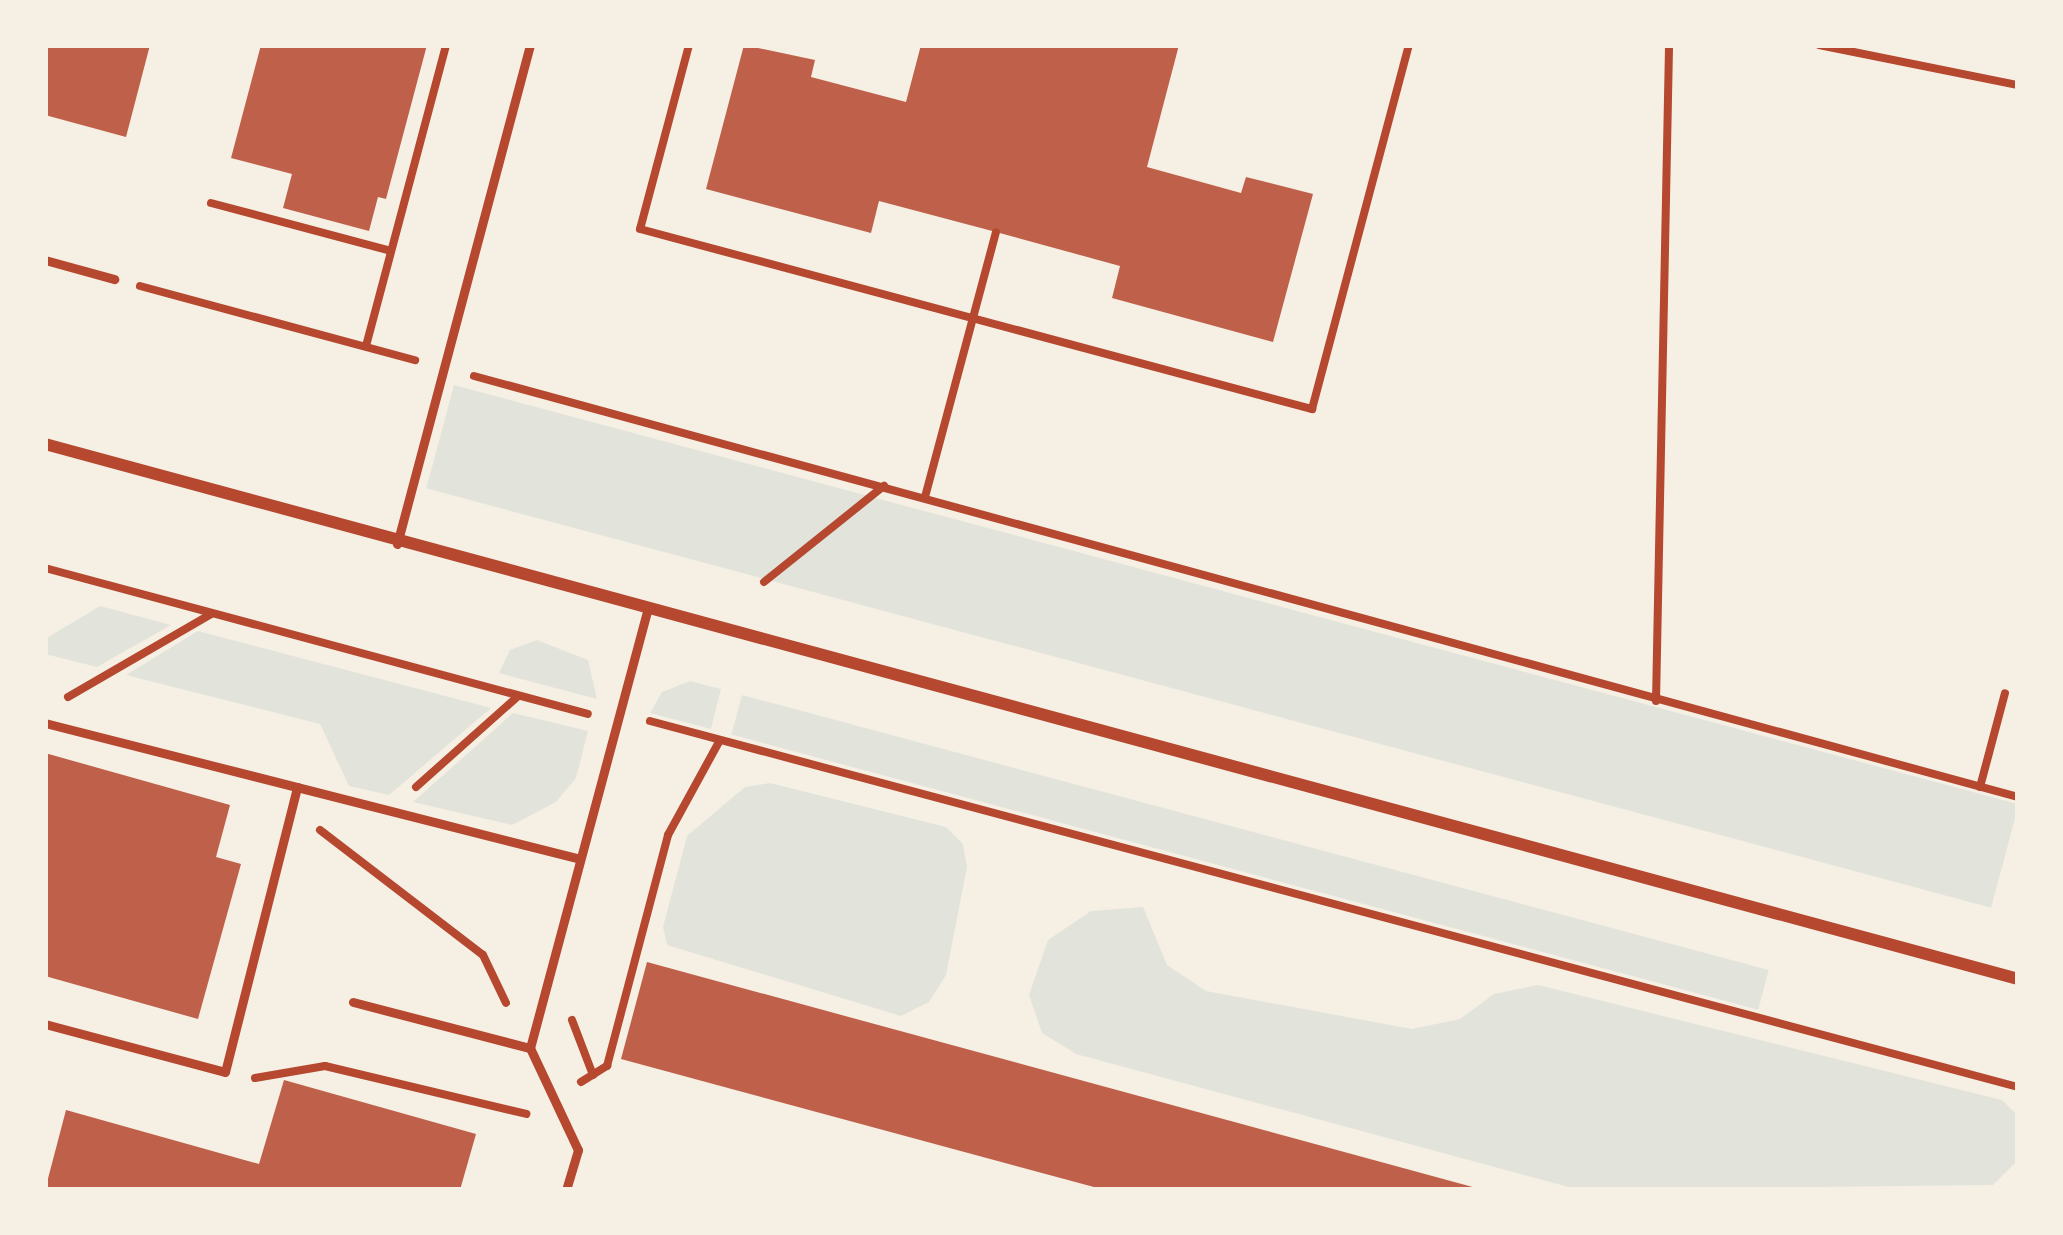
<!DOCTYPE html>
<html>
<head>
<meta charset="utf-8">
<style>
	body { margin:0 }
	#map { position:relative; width:2063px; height:1235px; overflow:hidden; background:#f6efe4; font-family:Lora,serif }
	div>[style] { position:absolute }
	.green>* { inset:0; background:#e2e4dc; transform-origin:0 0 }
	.building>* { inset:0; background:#bf614a }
	.path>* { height:8px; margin:-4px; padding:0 4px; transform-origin:4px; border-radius:4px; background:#b5482f }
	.service>* { height:9px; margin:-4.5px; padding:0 4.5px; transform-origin:4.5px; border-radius:4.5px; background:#b5482f }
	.minor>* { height:12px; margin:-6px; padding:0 6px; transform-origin:6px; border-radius:6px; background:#b5482f }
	span { translate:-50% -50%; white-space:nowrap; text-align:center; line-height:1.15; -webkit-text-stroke:12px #f6efe4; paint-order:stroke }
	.frame { position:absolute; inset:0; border:48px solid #f6efe4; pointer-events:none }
</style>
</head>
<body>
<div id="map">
	<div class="green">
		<div style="left:454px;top:385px;width:1620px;height:107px;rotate:15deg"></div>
		<div style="clip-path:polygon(100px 606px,171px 625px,97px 667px,45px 654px,45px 639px)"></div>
		<div style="clip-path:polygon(198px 631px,491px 708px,389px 795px,349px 786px,320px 724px,126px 675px)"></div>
		<div style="clip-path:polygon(537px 640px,588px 660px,597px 699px,499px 673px,510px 650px)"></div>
		<div style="clip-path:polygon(690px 681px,721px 689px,711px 729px,650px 713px,662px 692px)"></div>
		<div style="left:742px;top:695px;width:1063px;height:41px;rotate:15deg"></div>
		<div style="clip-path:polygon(513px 713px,588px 731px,576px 778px,556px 802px,512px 825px,413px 802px)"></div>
		<div style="clip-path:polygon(770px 783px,946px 827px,963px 844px,967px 867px,946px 975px,929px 1002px,901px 1016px,667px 945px,663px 927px,687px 836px,745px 787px)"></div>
		<div style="clip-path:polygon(1143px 907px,1167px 965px,1206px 991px,1412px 1029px,1460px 1019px,1494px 994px,1538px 985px,2002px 1100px,2018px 1116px,2018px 1160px,1993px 1185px,1580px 1190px,1076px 1054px,1042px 1033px,1029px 995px,1048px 940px,1091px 911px)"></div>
	</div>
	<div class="building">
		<div style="clip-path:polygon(45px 45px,150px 45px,126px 137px,45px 115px)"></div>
		<div style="clip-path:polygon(261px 45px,427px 45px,386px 199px,378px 197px,369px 231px,283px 208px,292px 174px,231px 158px)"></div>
		<div style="clip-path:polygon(744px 45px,815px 60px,811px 77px,906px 102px,921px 45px,1179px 45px,1147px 167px,1241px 193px,1246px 177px,1313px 194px,1273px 342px,1112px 298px,1120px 266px,996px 232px,879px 201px,871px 233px,706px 189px)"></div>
		<div style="clip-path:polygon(45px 753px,230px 805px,216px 857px,241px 864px,198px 1019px,45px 976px)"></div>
		<div style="clip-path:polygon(647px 962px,1480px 1189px,1480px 1190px,1105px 1190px,621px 1059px)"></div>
		<div style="clip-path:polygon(284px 1080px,476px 1134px,460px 1190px,45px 1190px,66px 1110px,259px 1164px)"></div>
	</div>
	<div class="path">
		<div style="left:689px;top:45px;width:190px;rotate:104.9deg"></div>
		<div style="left:640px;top:229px;width:696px;rotate:15deg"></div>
		<div style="left:1312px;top:409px;width:377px;rotate:-75.1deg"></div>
		<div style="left:1819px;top:45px;width:203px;rotate:11.4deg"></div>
		<div style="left:211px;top:203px;width:186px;rotate:14.9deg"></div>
		<div style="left:140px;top:286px;width:285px;rotate:15.1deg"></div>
		<div style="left:366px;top:346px;width:311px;rotate:-75.1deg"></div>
		<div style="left:474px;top:376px;width:1600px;rotate:15.25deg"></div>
		<div style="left:925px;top:497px;width:274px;rotate:-75deg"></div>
		<div style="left:45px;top:568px;width:562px;rotate:15.05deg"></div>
		<div style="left:764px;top:582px;width:154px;rotate:-38.7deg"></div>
		<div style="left:68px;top:697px;width:165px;rotate:-30.1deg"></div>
		<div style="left:1656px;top:701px;width:656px;rotate:-88.86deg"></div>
		<div style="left:650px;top:721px;width:1416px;rotate:14.98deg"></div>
		<div style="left:416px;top:787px;width:135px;rotate:-41.7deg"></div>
		<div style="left:1980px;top:787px;width:97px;rotate:-75.1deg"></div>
		<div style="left:320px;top:830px;width:205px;rotate:37.5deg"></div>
		<div style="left:483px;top:955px;width:53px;rotate:64.4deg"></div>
		<div style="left:572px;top:1020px;width:59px;rotate:69.1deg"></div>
		<div style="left:255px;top:1078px;width:71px;rotate:-9.7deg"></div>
		<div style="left:325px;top:1066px;width:207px;rotate:13.4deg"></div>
		<div style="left:581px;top:1082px;width:31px;rotate:-32deg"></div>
		<div style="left:607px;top:1066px;width:239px;rotate:-75.2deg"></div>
		<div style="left:668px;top:835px;width:108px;rotate:-61.3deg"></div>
	</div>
	<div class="service">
		<div style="left:45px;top:260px;width:72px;rotate:15.4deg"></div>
		<div style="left:397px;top:544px;width:516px;rotate:-75.08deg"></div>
		<div style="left:45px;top:723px;width:548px;rotate:14.26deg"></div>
		<div style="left:353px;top:1002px;width:183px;rotate:14.6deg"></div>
		<div style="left:45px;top:1024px;width:186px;rotate:14.9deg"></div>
		<div style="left:225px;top:1072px;width:294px;rotate:-75.8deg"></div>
		<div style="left:566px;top:1190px;width:42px;rotate:-73.3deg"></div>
		<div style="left:578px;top:1150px;width:113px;rotate:-115.2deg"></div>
		<div style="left:530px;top:1048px;width:451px;rotate:-75deg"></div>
	</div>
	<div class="minor">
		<div style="left:45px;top:444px;width:2044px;rotate:15.17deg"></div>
	</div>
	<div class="frame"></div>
</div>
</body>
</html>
